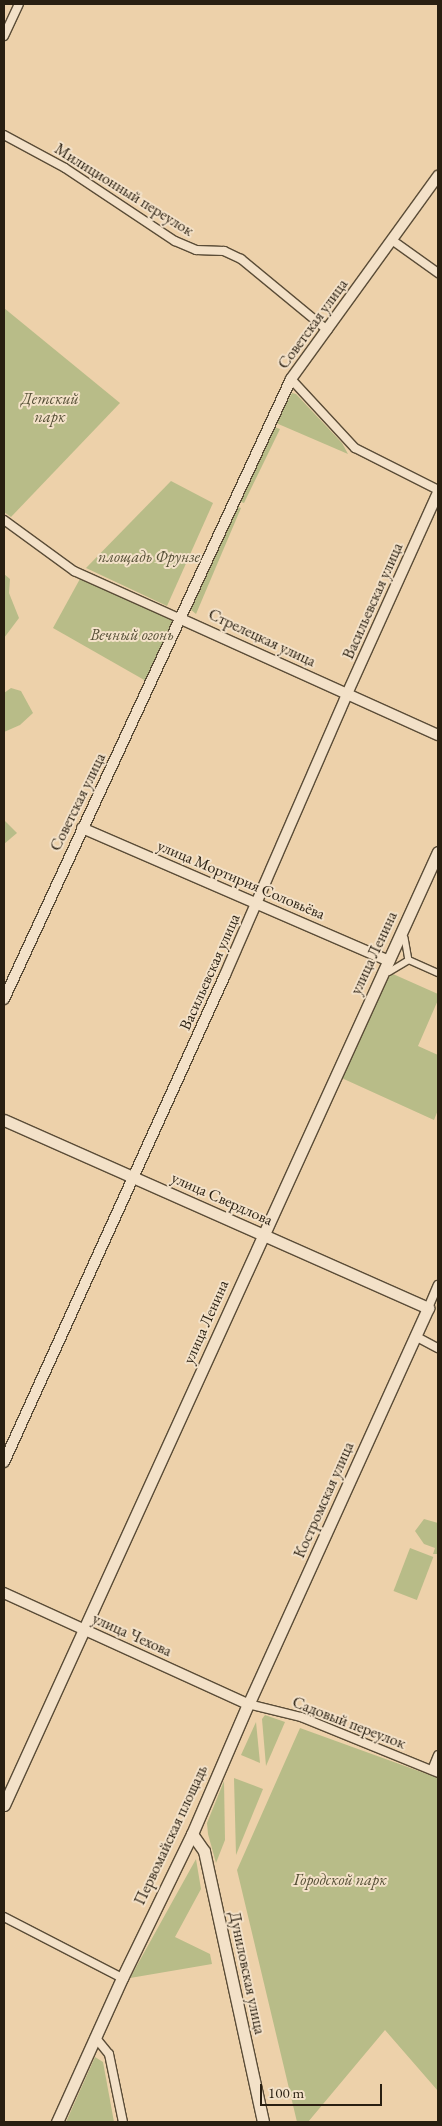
<!DOCTYPE html>
<html>
<head>
<meta charset="utf-8">
<style>
	body { margin:0 }
	#map { position:relative; width:442px; height:2126px; overflow:hidden; background:#edd1aa; font-family:"EB Garamond",serif }
	div>[style] { position:absolute }
	.green>* { inset:0; background:#b8bc88; transform-origin:0 0 }
	.roads { filter:drop-shadow(1px 0 #5a4c37) drop-shadow(-1px 0 #5a4c37) drop-shadow(0 1px #5a4c37) drop-shadow(0 -1px #5a4c37) }
	.pedestrian>* { height:5.5px; margin:-2.75px; padding:0 2.75px; transform-origin:2.75px; border-radius:2.75px; background:#f3e1c8 }
	.minor>* { height:8px; margin:-4px; padding:0 4px; transform-origin:4px; border-radius:4px; background:#f3e1c8 }
	.tertiary>* { height:10px; margin:-5px; padding:0 5px; transform-origin:5px; border-radius:5px; background:#f3e1c8 }
	.secondary>* { height:11px; margin:-5.5px; padding:0 5.5px; transform-origin:5.5px; border-radius:5.5px; background:#f3e1c8 }
	span { translate:-50% -50%; white-space:nowrap; text-align:center; line-height:1.15; -webkit-text-stroke:4px #f3e1c8; paint-order:stroke }
	.street-label { font-size:16px; color:#291f11 }
	.park-label { font-size:16px; color:#544e35; font-style:italic }
	.frame { position:absolute; inset:0; border:5px solid #291f11; pointer-events:none }
	.scale { position:absolute; left:260px; top:2084px; width:122px; height:22px; box-sizing:border-box; border:2px solid #291f11; border-top:0; padding-left:6px; font-size:15px; line-height:18px; white-space:nowrap; color:#291f11; -webkit-text-stroke:4px #f3e1c8; paint-order:stroke }
</style>
</head>
<body>
<div id="map">
	<div class="green">
		<div style="clip-path:polygon(4px 308px,120px 403px,11px 517px,4px 512px)"></div>
		<div style="clip-path:polygon(292px 393px,296px 394px,342px 443px,348px 454px,276px 423px)"></div>
		<div style="clip-path:polygon(274px 427px,280px 429px,244px 503px,239px 501px)"></div>
		<div style="clip-path:polygon(171px 481px,213px 503px,167px 606px,86px 568px)"></div>
		<div style="clip-path:polygon(236px 506px,241px 508px,196px 614px,190px 609px)"></div>
		<div style="clip-path:polygon(4px 574px,10px 579px,9px 593px,19px 618px,4px 638px)"></div>
		<div style="clip-path:polygon(81px 577px,176px 618px,146px 681px,53px 628px)"></div>
		<div style="clip-path:polygon(11px 688px,21px 691px,33px 713px,20px 725px,4px 732px,4px 693px)"></div>
		<div style="clip-path:polygon(4px 820px,17px 833px,4px 844px)"></div>
		<div style="clip-path:polygon(384px 970px,438px 994px,438px 1000px,418px 1046px,438px 1055px,438px 1110px,434px 1120px,335px 1075px)"></div>
		<div style="clip-path:polygon(424px 1519px,438px 1523px,438px 1554px,433px 1554px,435px 1548px,424px 1544px,415px 1531px)"></div>
		<div style="left:410px;top:1548px;width:25px;height:46px;rotate:21deg"></div>
		<div style="clip-path:polygon(265px 1715px,285px 1722px,266px 1766px,262px 1719px)"></div>
		<div style="clip-path:polygon(256px 1722px,260px 1763px,241px 1755px)"></div>
		<div style="clip-path:polygon(300px 1728px,438px 1778px,438px 2091px,385px 2030px,308px 2122px,297px 2122px,237px 1870px)"></div>
		<div style="clip-path:polygon(234px 1778px,263px 1789px,236px 1855px)"></div>
		<div style="clip-path:polygon(224px 1781px,225px 1840px,216px 1863px,208px 1834px,207px 1823px)"></div>
		<div style="clip-path:polygon(196px 1859px,201px 1889px,175px 1937px,210px 1954px,212px 1964px,130px 1978px)"></div>
		<div style="clip-path:polygon(95px 2057px,103px 2062px,114px 2122px,66px 2122px)"></div>
	</div>
	<div class="roads">
		<div class="pedestrian">
			<div style="left:405px;top:938px;width:22px;rotate:80deg"></div>
			<div style="left:409px;top:960px;width:32px;rotate:24deg"></div>
			<div style="left:389px;top:972px;width:23px;rotate:-31deg"></div>
		</div>
		<div class="minor">
			<div style="left:4px;top:36px;width:35px;rotate:-65deg"></div>
			<div style="left:4px;top:135px;width:69px;rotate:28.4deg"></div>
			<div style="left:65px;top:168px;width:132px;rotate:33.6deg"></div>
			<div style="left:175px;top:241px;width:23px;rotate:23deg"></div>
			<div style="left:196px;top:250px;width:28px;rotate:2deg"></div>
			<div style="left:224px;top:251px;width:19px;rotate:25deg"></div>
			<div style="left:241px;top:259px;width:112px;rotate:39.5deg"></div>
			<div style="left:392px;top:240px;width:57px;rotate:35.7deg"></div>
			<div style="left:291px;top:379px;width:94px;rotate:47.2deg"></div>
			<div style="left:355px;top:448px;width:93px;rotate:26.8deg"></div>
			<div style="left:4px;top:520px;width:87px;rotate:36.1deg"></div>
			<div style="left:74px;top:571px;width:117px;rotate:24.2deg"></div>
			<div style="left:428px;top:1308px;width:25px;rotate:-67deg"></div>
			<div style="left:415px;top:1336px;width:26px;rotate:28deg"></div>
			<div style="left:248px;top:1704px;width:55px;rotate:13.8deg"></div>
			<div style="left:301px;top:1717px;width:148px;rotate:22.2deg"></div>
			<div style="left:432px;top:1770px;width:16px;rotate:-68deg"></div>
			<div style="left:4px;top:1917px;width:133px;rotate:27.3deg"></div>
			<div style="left:95px;top:2037px;width:22px;rotate:51deg"></div>
			<div style="left:109px;top:2054px;width:69px;rotate:78.4deg"></div>
		</div>
		<div class="tertiary">
			<div style="left:181px;top:619px;width:282px;rotate:24.3deg"></div>
			<div style="left:82px;top:828px;width:335px;rotate:23.4deg"></div>
			<div style="left:4px;top:999px;width:683px;rotate:-65.16deg"></div>
			<div style="left:291px;top:379px;width:251px;rotate:-54.1deg"></div>
			<div style="left:4px;top:1462px;width:535px;rotate:-65.59deg"></div>
			<div style="left:225px;top:975px;width:306px;rotate:-66.5deg"></div>
			<div style="left:347px;top:694px;width:222px;rotate:-65.7deg"></div>
			<div style="left:4px;top:1593px;width:268px;rotate:24.5deg"></div>
		</div>
		<div class="secondary">
			<div style="left:4px;top:1120px;width:464px;rotate:23.9deg"></div>
			<div style="left:428px;top:1308px;width:435px;rotate:114.4deg"></div>
			<div style="left:248px;top:1704px;width:142px;rotate:113.3deg"></div>
			<div style="left:192px;top:1834px;width:160px;rotate:115.9deg"></div>
			<div style="left:122px;top:1978px;width:158px;rotate:114.3deg"></div>
			<div style="left:4px;top:1805px;width:1047px;rotate:-65.52deg"></div>
			<div style="left:192px;top:1834px;width:21px;rotate:55deg"></div>
			<div style="left:204px;top:1851px;width:277px;rotate:77.7deg"></div>
		</div>
	</div>
	<div class="street-label">
		<span style="left:124px;top:190px;rotate:32deg">Милиционный переулок</span>
		<span style="left:313px;top:324px;rotate:-54deg">Советская улица</span>
		<span style="left:373px;top:601px;rotate:-66deg">Васильевская улица</span>
		<span style="left:262px;top:638px;rotate:25deg">Стрелецкая улица</span>
		<span style="left:78px;top:802px;rotate:-64deg">Советская улица</span>
		<span style="left:241px;top:880px;rotate:23deg">улица Мортирия Соловьёва</span>
		<span style="left:374px;top:953px;rotate:-65deg">улица Ленина</span>
		<span style="left:210px;top:972px;rotate:-66deg">Васильевская улица</span>
		<span style="left:222px;top:1199px;rotate:24deg">улица Свердлова</span>
		<span style="left:206px;top:1322px;rotate:-66deg">улица Ленина</span>
		<span style="left:324px;top:1500px;rotate:-66deg">Костромская улица</span>
		<span style="left:132px;top:1635px;rotate:24deg">улица Чехова</span>
		<span style="left:349px;top:1723px;rotate:21deg">Садовый переулок</span>
		<span style="left:171px;top:1835px;rotate:-65deg">Первомайская площадь</span>
		<span style="left:247px;top:1973px;rotate:78deg">Дуниловская улица</span>
	</div>
	<div class="park-label">
		<span style="left:50px;top:408px">Детский<br>парк</span>
		<span style="left:149px;top:557px">площадь Фрунзе</span>
		<span style="left:132px;top:635px">Вечный огонь</span>
		<span style="left:340px;top:1880px">Городской парк</span>
	</div>
	<div class="frame"></div>
	<div class="scale">100 m</div>
</div>
</body>
</html>
